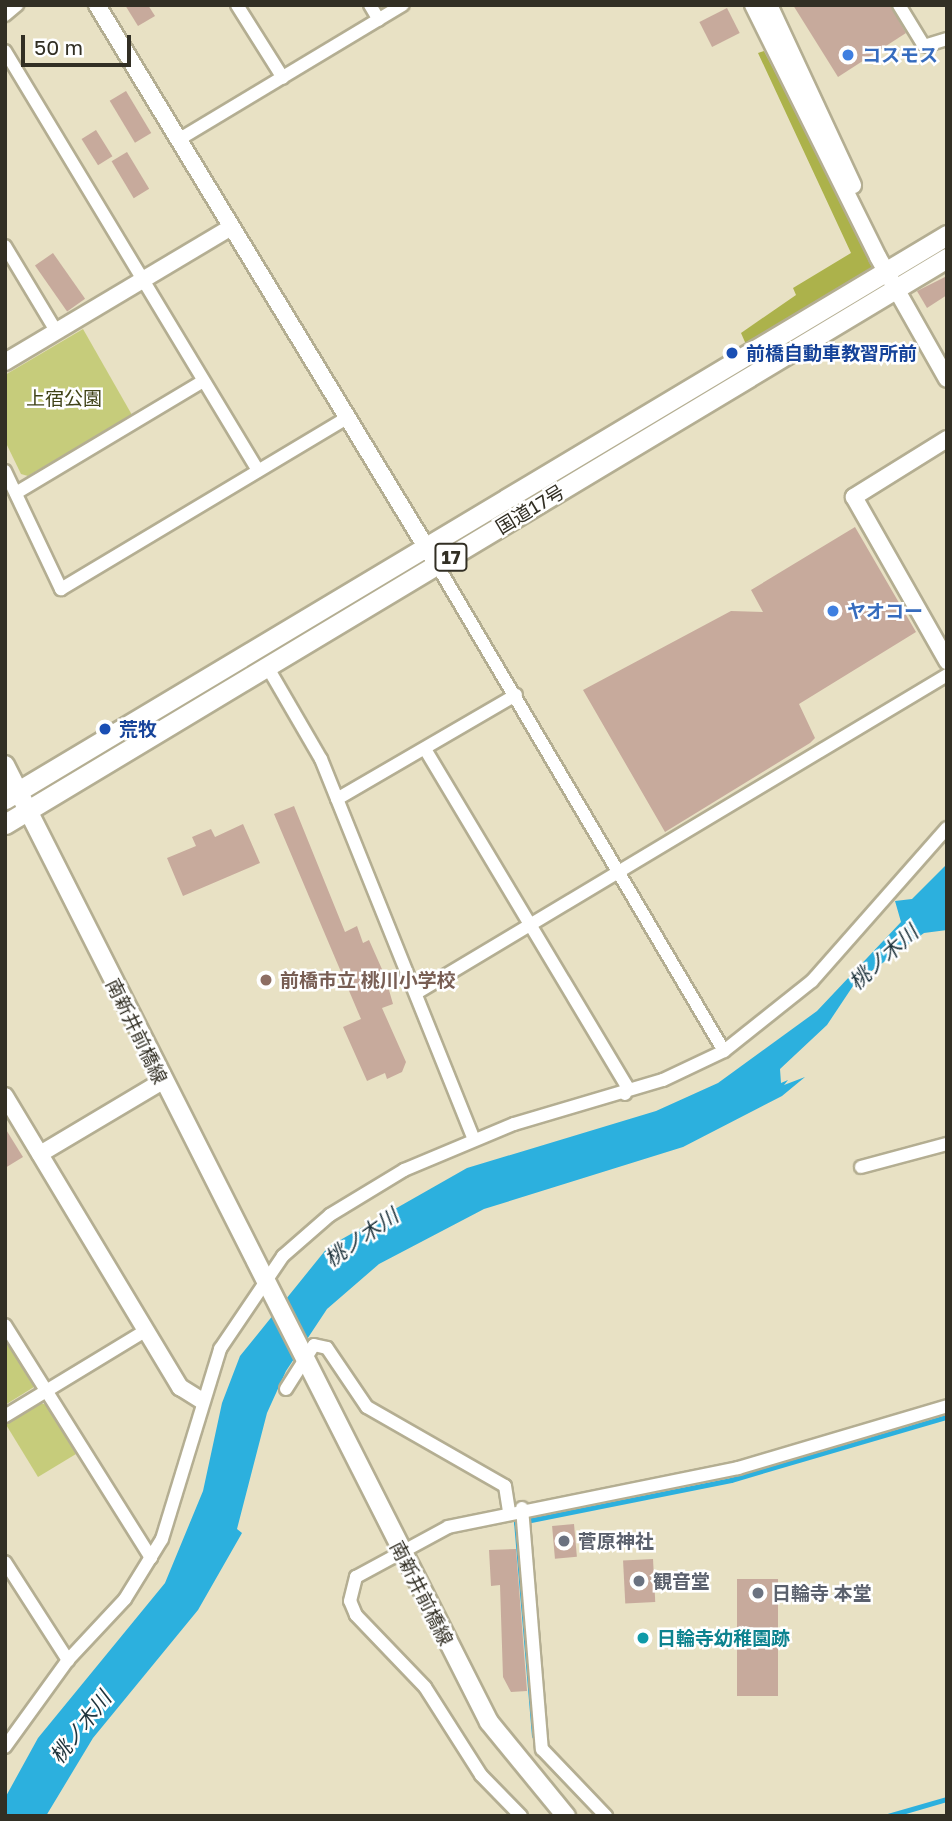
<!DOCTYPE html>
<html>
<head>
<meta charset="utf-8">
<style>
	body { margin:0 }
	#map { position:relative; width:952px; height:1821px; overflow:hidden; background:#e8e1c4; font-family:"Golos Text","Noto Sans JP",sans-serif }
	div>[style] { position:absolute }
	.green>* { inset:0; background:#c6cc7b }
	.forest>* { inset:0; background:#acb24b }
	.water>* { inset:0; background:#2cb0de }
	.stream>* { height:4.5px; margin:-2.25px; padding:0 2.25px; transform-origin:2.25px; border-radius:2.25px; background:#2cb0de }
	.building>* { inset:0; background:#c7aa9c; transform-origin:0 0 }
	.roads { filter:drop-shadow(2px 0 #b4ae92) drop-shadow(-2px 0 #b4ae92) drop-shadow(0 2px #b4ae92) drop-shadow(0 -2px #b4ae92) }
	.minor>* { height:12px; margin:-6px; padding:0 6px; transform-origin:6px; border-radius:6px; background:#fff }
	.tertiary>* { height:16px; margin:-8px; padding:0 8px; transform-origin:8px; border-radius:8px; background:#fff }
	.secondary>* { height:18px; margin:-9px; padding:0 9px; transform-origin:9px; border-radius:9px; background:#fff }
	.trunk>* { height:19px; margin:-9.5px; padding:0 9.5px; transform-origin:9.5px; border-radius:9.5px; background:#fff }
	.dots>* { width:19px; height:19px; translate:-50% -50%; box-sizing:border-box; border:4px solid #fff; border-radius:50% }
	span { translate:-50% -50%; white-space:nowrap; text-align:center; line-height:1.15; -webkit-text-stroke:5px #fff; paint-order:stroke }
	.shield-label span { padding:2px 5px; background:#fff; border:2px solid; border-radius:5px; -webkit-text-stroke-width:0 }
	.shield-label { font-size:18px; color:#322f24; font-weight:700 }
	.shop-label { font-size:19px; color:#366cbe; font-weight:700 }
	.left { translate:0 -50%; text-align:left }
	.transit-label { font-size:19px; color:#164399; font-weight:700 }
	.park-label { font-size:19px; color:#404318 }
	.street-label { font-size:19px; color:#322f24 }
	.education-label { font-size:19px; color:#785e54; font-weight:700 }
	.worship-label { font-size:19px; color:#5b616d; font-weight:700 }
	.culture-label { font-size:19px; color:#0d838f; font-weight:700 }
	.water-label { font-size:21px; color:#1e333c; font-style:italic }
	.frame { position:absolute; inset:0; border:7px solid #322f24; pointer-events:none }
	.scale { position:absolute; left:21px; top:35px; width:110px; height:32px; box-sizing:border-box; border:4px solid #322f24; border-top:0; padding-left:9px; font-size:21px; line-height:24px; white-space:nowrap; color:#322f24; -webkit-text-stroke:5px #fff; paint-order:stroke }
</style>
</head>
<body>
<div id="map">
	<div class="green">
		<div style="clip-path:polygon(83px 329px,132px 415px,28px 476px,21px 474px,5px 441px,5px 375px)"></div>
		<div style="clip-path:polygon(5px 1339px,34px 1387px,5px 1405px)"></div>
		<div style="clip-path:polygon(37px 1402px,47px 1405px,76px 1454px,38px 1477px,5px 1423px)"></div>
	</div>
	<div class="forest">
		<div style="clip-path:polygon(764px 51px,879px 271px,748px 349px,741px 333px,796px 295px,793px 288px,851px 253px,758px 53px)"></div>
	</div>
	<div class="water">
		<div style="clip-path:polygon(947px 864px,947px 930px,924px 933px,855px 983px,827px 1025px,780px 1069px,781px 1083px,788px 1080px,784px 1085px,805px 1077px,782px 1096px,683px 1147px,484px 1209px,379px 1264px,327px 1309px,286px 1371px,267px 1413px,237px 1529px,242px 1533px,198px 1610px,93px 1738px,46px 1816px,5px 1816px,5px 1798px,38px 1738px,165px 1583px,203px 1491px,222px 1403px,240px 1356px,328px 1247px,467px 1168px,656px 1111px,718px 1083px,817px 1011px,901px 922px,895px 901px,912px 899px)"></div>
	</div>
	<div class="stream">
		<div style="left:534px;top:1736px;width:214px;rotate:-94.8deg"></div>
		<div style="left:516px;top:1523px;width:219px;rotate:-11.3deg"></div>
		<div style="left:731px;top:1480px;width:225px;rotate:-16.3deg"></div>
		<div style="left:888px;top:1816px;width:61px;rotate:-16.1deg"></div>
	</div>
	<div class="building">
		<div style="clip-path:polygon(125px 5px,148px 5px,155px 16px,138px 26px)"></div>
		<div style="clip-path:polygon(793px 5px,890px 5px,906px 33px,838px 77px)"></div>
		<div style="left:727px;top:8px;width:28px;height:31px;rotate:63deg"></div>
		<div style="left:126px;top:91px;width:49px;height:19px;rotate:59deg"></div>
		<div style="left:96px;top:130px;width:31px;height:17px;rotate:58deg"></div>
		<div style="left:127px;top:152px;width:43px;height:18px;rotate:59deg"></div>
		<div style="left:53px;top:253px;width:56px;height:22px;rotate:55deg"></div>
		<div style="clip-path:polygon(947px 276px,947px 295px,927px 308px,917px 291px)"></div>
		<div style="clip-path:polygon(855px 527px,916px 632px,799px 704px,815px 738px,810px 743px,665px 832px,583px 690px,731px 611px,763px 612px,751px 590px)"></div>
		<div style="clip-path:polygon(294px 806px,345px 932px,357px 926px,363px 943px,369px 940px,385px 976px,393px 1004px,382px 1008px,406px 1062px,402px 1072px,387px 1079px,385px 1073px,367px 1081px,343px 1027px,361px 1019px,274px 814px)"></div>
		<div style="clip-path:polygon(243px 824px,260px 863px,183px 896px,167px 858px,196px 846px,192px 837px,211px 829px,215px 837px)"></div>
		<div style="clip-path:polygon(5px 1128px,23px 1157px,5px 1168px)"></div>
		<div style="left:574px;top:1524px;width:33px;height:22px;rotate:85deg"></div>
		<div style="clip-path:polygon(516px 1549px,527px 1691px,511px 1692px,503px 1677px,500px 1585px,491px 1586px,489px 1550px)"></div>
		<div style="left:653px;top:1559px;width:43px;height:30px;rotate:87deg"></div>
		<div style="left:778px;top:1579px;width:117px;height:41px;rotate:90deg"></div>
	</div>
	<div class="roads">
		<div class="minor">
			<div style="left:237px;top:5px;width:86px;rotate:57.8deg"></div>
			<div style="left:370px;top:5px;width:17px;rotate:59deg"></div>
			<div style="left:899px;top:5px;width:48px;rotate:58.6deg"></div>
			<div style="left:924px;top:46px;width:24px;rotate:-17deg"></div>
			<div style="left:5px;top:15px;width:16px;rotate:-40deg"></div>
			<div style="left:5px;top:51px;width:490px;rotate:58.9deg"></div>
			<div style="left:178px;top:140px;width:262px;rotate:-31deg"></div>
			<div style="left:5px;top:246px;width:99px;rotate:59deg"></div>
			<div style="left:5px;top:471px;width:131px;rotate:64.6deg"></div>
			<div style="left:61px;top:589px;width:331px;rotate:-30.9deg"></div>
			<div style="left:16px;top:493px;width:218px;rotate:-30.9deg"></div>
			<div style="left:437px;top:565px;width:564px;rotate:59.44deg"></div>
			<div style="left:268px;top:668px;width:105px;rotate:59.8deg"></div>
			<div style="left:321px;top:759px;width:410px;rotate:68.1deg"></div>
			<div style="left:425px;top:749px;width:392px;rotate:59.1deg"></div>
			<div style="left:626px;top:1085px;width:9px;rotate:96deg"></div>
			<div style="left:337px;top:799px;width:207px;rotate:-30.2deg"></div>
			<div style="left:418px;top:992px;width:617px;rotate:-30.93deg"></div>
			<div style="left:861px;top:1167px;width:89px;rotate:-15deg"></div>
			<div style="left:5px;top:1325px;width:275px;rotate:57.9deg"></div>
			<div style="left:286px;top:1389px;width:52px;rotate:-57.5deg"></div>
			<div style="left:314px;top:1345px;width:13px;rotate:13deg"></div>
			<div style="left:327px;top:1348px;width:71px;rotate:55.9deg"></div>
			<div style="left:367px;top:1407px;width:159px;rotate:29.8deg"></div>
			<div style="left:505px;top:1486px;width:25px;rotate:81deg"></div>
			<div style="left:5px;top:1416px;width:164px;rotate:-31.3deg"></div>
			<div style="left:522px;top:1508px;width:242px;rotate:85.3deg"></div>
			<div style="left:542px;top:1749px;width:93px;rotate:46.3deg"></div>
			<div style="left:5px;top:1562px;width:117px;rotate:57.3deg"></div>
			<div style="left:5px;top:1747px;width:107px;rotate:-54.1deg"></div>
			<div style="left:68px;top:1660px;width:83px;rotate:-46.9deg"></div>
			<div style="left:125px;top:1599px;width:70px;rotate:-58.3deg"></div>
			<div style="left:162px;top:1539px;width:199px;rotate:-73deg"></div>
			<div style="left:220px;top:1349px;width:112px;rotate:-55.9deg"></div>
			<div style="left:283px;top:1256px;width:62px;rotate:-41.1deg"></div>
			<div style="left:330px;top:1215px;width:87px;rotate:-31.3deg"></div>
			<div style="left:404px;top:1170px;width:119px;rotate:-22.7deg"></div>
			<div style="left:514px;top:1124px;width:155px;rotate:-16.5deg"></div>
			<div style="left:663px;top:1080px;width:68px;rotate:-25.4deg"></div>
			<div style="left:724px;top:1051px;width:112px;rotate:-38.5deg"></div>
			<div style="left:812px;top:981px;width:204px;rotate:-48.6deg"></div>
			<div style="left:521px;top:1816px;width:57px;rotate:-134.3deg"></div>
			<div style="left:481px;top:1775px;width:104px;rotate:-122.5deg"></div>
			<div style="left:425px;top:1687px;width:100px;rotate:-133.8deg"></div>
			<div style="left:356px;top:1615px;width:15px;rotate:-113deg"></div>
			<div style="left:350px;top:1601px;width:25px;rotate:-76deg"></div>
			<div style="left:356px;top:1577px;width:105px;rotate:-28.5deg"></div>
			<div style="left:448px;top:1527px;width:296px;rotate:-11.5deg"></div>
			<div style="left:738px;top:1468px;width:218px;rotate:-16.5deg"></div>
		</div>
		<div class="tertiary">
			<div style="left:97px;top:5px;width:655px;rotate:58.74deg"></div>
			<div style="left:753px;top:5px;width:281px;rotate:63.6deg"></div>
			<div style="left:878px;top:257px;width:140px;rotate:60.5deg"></div>
			<div style="left:769px;top:5px;width:199px;rotate:65deg"></div>
			<div style="left:5px;top:362px;width:262px;rotate:-30.8deg"></div>
			<div style="left:947px;top:439px;width:110px;rotate:148.1deg"></div>
			<div style="left:854px;top:497px;width:189px;rotate:60.4deg"></div>
			<div style="left:5px;top:1096px;width:340px;rotate:59deg"></div>
			<div style="left:180px;top:1387px;width:25px;rotate:32deg"></div>
			<div style="left:40px;top:1154px;width:141px;rotate:-30.8deg"></div>
		</div>
		<div class="secondary">
			<div style="left:5px;top:765px;width:1072px;rotate:63.17deg"></div>
			<div style="left:489px;top:1722px;width:122px;rotate:50.7deg"></div>
		</div>
		<div class="trunk">
			<div style="left:5px;top:799px;width:1098px;rotate:-30.91deg"></div>
			<div style="left:5px;top:824px;width:1099px;rotate:-31deg"></div>
		</div>
	</div>
	<div class="dots">
		<div style="left:848px;top:55px;background:#3f7fe0"></div>
		<div style="left:732px;top:353px;background:#1a4fb4"></div>
		<div style="left:833px;top:611px;background:#3f7fe0"></div>
		<div style="left:105px;top:729px;background:#1a4fb4"></div>
		<div style="left:266px;top:980px;background:#8d6e63"></div>
		<div style="left:564px;top:1541px;background:#6b7280"></div>
		<div style="left:639px;top:1581px;background:#6b7280"></div>
		<div style="left:758px;top:1593px;background:#6b7280"></div>
		<div style="left:643px;top:1638px;background:#0f9aa8"></div>
	</div>
	<div class="shield-label">
		<span style="left:451px;top:557px">17</span>
	</div>
	<div class="shop-label">
		<span class="left" style="left:862px;top:55px">コスモス</span>
		<span class="left" style="left:847px;top:611px">ヤオコー</span>
	</div>
	<div class="transit-label">
		<span class="left" style="left:746px;top:353px">前橋自動車教習所前</span>
		<span class="left" style="left:119px;top:729px">荒牧</span>
	</div>
	<div class="park-label">
		<span style="left:64px;top:398px">上宿公園</span>
	</div>
	<div class="street-label">
		<span style="left:530px;top:509px;rotate:-31deg">国道17号</span>
		<span style="left:137px;top:1031px;rotate:64deg">南新井前橋線</span>
		<span style="left:422px;top:1593px;rotate:63deg">南新井前橋線</span>
	</div>
	<div class="education-label">
		<span class="left" style="left:280px;top:980px">前橋市立 桃川小学校</span>
	</div>
	<div class="worship-label">
		<span class="left" style="left:578px;top:1541px">菅原神社</span>
		<span class="left" style="left:653px;top:1581px">観音堂</span>
		<span class="left" style="left:772px;top:1593px">日輪寺 本堂</span>
	</div>
	<div class="culture-label">
		<span class="left" style="left:657px;top:1638px">日輪寺幼稚園跡</span>
	</div>
	<div class="water-label">
		<span style="left:883px;top:957px;rotate:-42deg">桃ノ木川</span>
		<span style="left:361px;top:1237px;rotate:-35deg">桃ノ木川</span>
		<span style="left:80px;top:1727px;rotate:-52deg">桃ノ木川</span>
	</div>
	<div class="frame"></div>
	<div class="scale">50 m</div>
</div>
</body>
</html>
